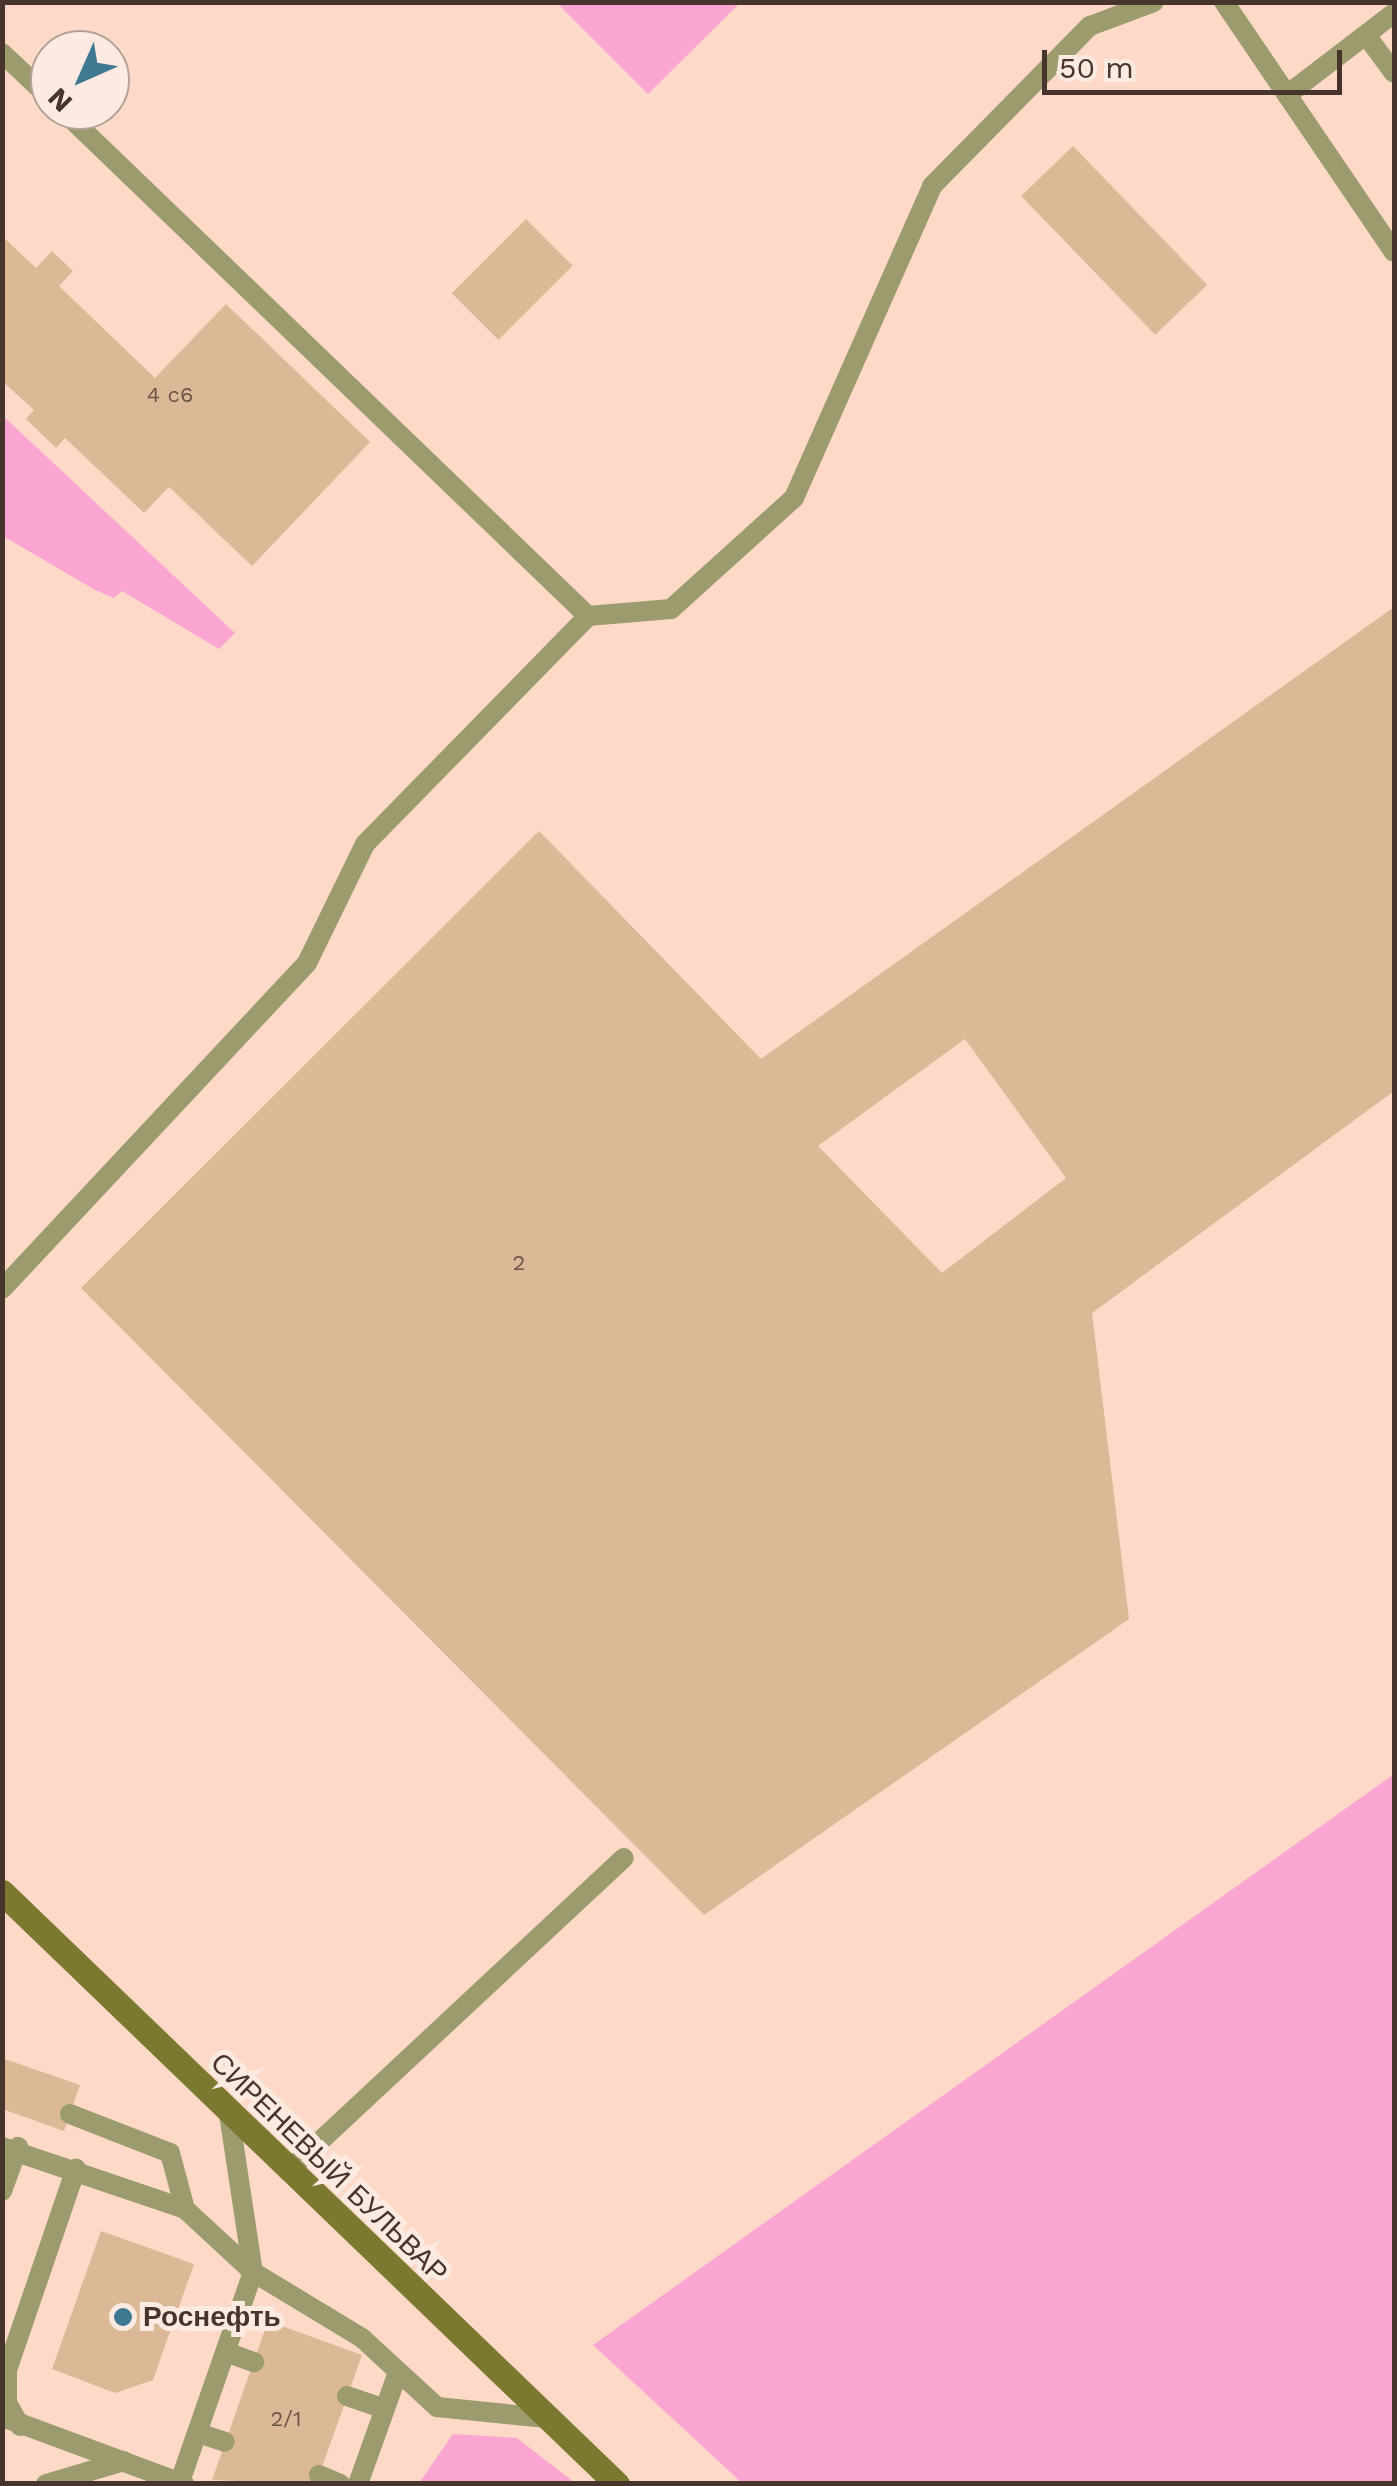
<!DOCTYPE html>
<html>
<head>
<meta charset="utf-8">
<style>
	body { margin:0 }
	#map { position:relative; width:1397px; height:2486px; overflow:hidden; background:#fed9c7; font-family:"Work Sans",sans-serif }
	div>[style] { position:absolute }
	.green>* { inset:0; background:#fba5d3 }
	.building>* { inset:0; background:#dbb997; transform-origin:0 0 }
	.lane>* { height:20px; margin:-10px; padding:0 10px; transform-origin:10px; border-radius:10px; background:#9c9b6e }
	.secondary>* { height:25px; margin:-12.5px; padding:0 12.5px; transform-origin:12.5px; border-radius:12.5px; background:#7b7830 }
	.dots>* { width:28px; height:28px; translate:-50% -50%; box-sizing:border-box; border:5px solid #fdeae1; border-radius:50% }
	span { translate:-50% -50%; white-space:nowrap; text-align:center; line-height:1.15; -webkit-text-stroke:10px #fdeae1; paint-order:stroke }
	.number-label { font-size:22px; color:#6c5648 }
	.number-label span { -webkit-text-stroke-width:0 }
	.street-label { font-size:28px; color:#47352d }
	.poi-label { font-size:28px; color:#47352d; font-weight:700 }
	.left { translate:0 -50%; text-align:left }
	.frame { position:absolute; inset:0; border:5px solid #47352d; pointer-events:none }
	.north { position:absolute; left:30px; top:30px; width:100px; height:100px; box-sizing:border-box; background:#fdeae1; border:2px solid #b4a299; border-radius:50%; rotate:225deg; font-size:28px; font-weight:700; line-height:40px; text-align:center; color:#47352d }
	.north::after { content:''; display:block; margin:auto; width:35px; height:45px; background:#3e7991; clip-path:polygon(50% 0,100% 100%,50% 72%,0 100%) }
	.scale { position:absolute; left:1042px; top:50px; width:300px; height:45px; box-sizing:border-box; border:5px solid #47352d; border-top:0; padding-left:12px; font-size:30px; line-height:35px; white-space:nowrap; color:#47352d; -webkit-text-stroke:8px #fdeae1; paint-order:stroke }
</style>
</head>
<body>
<div id="map">
	<div class="green">
		<div style="clip-path:polygon(557px 3px,740px 3px,648px 94px)"></div>
		<div style="clip-path:polygon(2px 415px,235px 633px,219px 649px,122px 591px,114px 598px,95px 590px,3px 536px)"></div>
		<div style="clip-path:polygon(1394px 1774px,1394px 2483px,742px 2483px,593px 2345px)"></div>
		<div style="clip-path:polygon(453px 2434px,517px 2438px,575px 2483px,419px 2483px)"></div>
	</div>
	<div class="building">
		<div style="left:1073px;top:146px;width:193px;height:72px;rotate:46deg"></div>
		<div style="left:526px;top:219px;width:66px;height:105px;rotate:45deg"></div>
		<div style="clip-path:polygon(2px 236px,36px 268px,52px 251px,73px 271px,59px 286px,155px 378px,226px 304px,370px 442px,252px 566px,169px 487px,144px 513px,65px 438px,56px 448px,26px 419px,34px 410px,2px 381px)"></div>
		<div style="clip-path:polygon(evenodd,1394px 607px,1394px 1091px,1092px 1313px,1129px 1619px,704px 1915px,81px 1288px,539px 831px,761px 1059px,1394px 607px,965px 1039px,1066px 1178px,942px 1273px,818px 1146px,965px 1039px)"></div>
		<div style="clip-path:polygon(2px 2058px,80px 2085px,64px 2131px,2px 2109px)"></div>
		<div style="clip-path:polygon(101px 2231px,194px 2264px,153px 2380px,115px 2393px,52px 2369px)"></div>
		<div style="clip-path:polygon(268px 2321px,362px 2355px,316px 2484px,212px 2480px)"></div>
	</div>
	<div class="lane">
		<div style="left:1224px;top:2px;width:302px;rotate:55.8deg"></div>
		<div style="left:1366px;top:35px;width:47px;rotate:53.6deg"></div>
		<div style="left:2px;top:53px;width:66px;rotate:43.2deg"></div>
		<div style="left:1287px;top:95px;width:135px;rotate:-37.5deg"></div>
		<div style="left:588px;top:616px;width:83px;rotate:-4.8deg"></div>
		<div style="left:671px;top:609px;width:166px;rotate:-42.1deg"></div>
		<div style="left:794px;top:498px;width:341px;rotate:-66.1deg"></div>
		<div style="left:932px;top:186px;width:225px;rotate:-45.4deg"></div>
		<div style="left:1090px;top:26px;width:68px;rotate:-20.6deg"></div>
		<div style="left:2px;top:1289px;width:446px;rotate:-46.9deg"></div>
		<div style="left:307px;top:963px;width:132px;rotate:-64deg"></div>
		<div style="left:365px;top:844px;width:319px;rotate:-45.6deg"></div>
		<div style="left:588px;top:616px;width:730px;rotate:-136.11deg"></div>
		<div style="left:70px;top:2114px;width:107px;rotate:21.3deg"></div>
		<div style="left:170px;top:2153px;width:58px;rotate:75deg"></div>
		<div style="left:229px;top:2114px;width:160px;rotate:81.4deg"></div>
		<div style="left:253px;top:2272px;width:127px;rotate:31.2deg"></div>
		<div style="left:362px;top:2338px;width:102px;rotate:42.6deg"></div>
		<div style="left:437px;top:2407px;width:110px;rotate:5.8deg"></div>
		<div style="left:2px;top:2147px;width:193px;rotate:18.7deg"></div>
		<div style="left:185px;top:2209px;width:93px;rotate:42.8deg"></div>
		<div style="left:253px;top:2272px;width:222px;rotate:109.2deg"></div>
		<div style="left:288px;top:2171px;width:459px;rotate:-43deg"></div>
		<div style="left:2px;top:2191px;width:47px;rotate:-70deg"></div>
		<div style="left:226px;top:2352px;width:30px;rotate:20deg"></div>
		<div style="left:347px;top:2396px;width:40px;rotate:18.9deg"></div>
		<div style="left:8px;top:2419px;width:188px;rotate:20.3deg"></div>
		<div style="left:20px;top:2426px;width:26px;rotate:-119deg"></div>
		<div style="left:7px;top:2403px;width:33px;rotate:-90deg"></div>
		<div style="left:7px;top:2370px;width:213px;rotate:-71.1deg"></div>
		<div style="left:198px;top:2433px;width:28px;rotate:18deg"></div>
		<div style="left:319px;top:2475px;width:23px;rotate:23deg"></div>
		<div style="left:46px;top:2484px;width:81px;rotate:-16.4deg"></div>
		<div style="left:358px;top:2484px;width:119px;rotate:-70.3deg"></div>
	</div>
	<div class="secondary">
		<div style="left:2px;top:1892px;width:854px;rotate:43.91deg"></div>
	</div>
	<div class="dots">
		<div style="left:123px;top:2317px;background:#3e7991"></div>
	</div>
	<div class="number-label">
		<span style="left:170px;top:395px">4 c6</span>
		<span style="left:519px;top:1263px">2</span>
		<span style="left:286px;top:2419px">2/1</span>
	</div>
	<div class="street-label">
		<span style="left:329px;top:2168px;rotate:44deg">СИРЕНЕВЫЙ БУЛЬВАР</span>
	</div>
	<div class="poi-label">
		<span class="left" style="left:143px;top:2317px">Роснефть</span>
	</div>
	<div class="frame"></div>
	<div class="north">N</div>
	<div class="scale">50 m</div>
</div>
</body>
</html>
